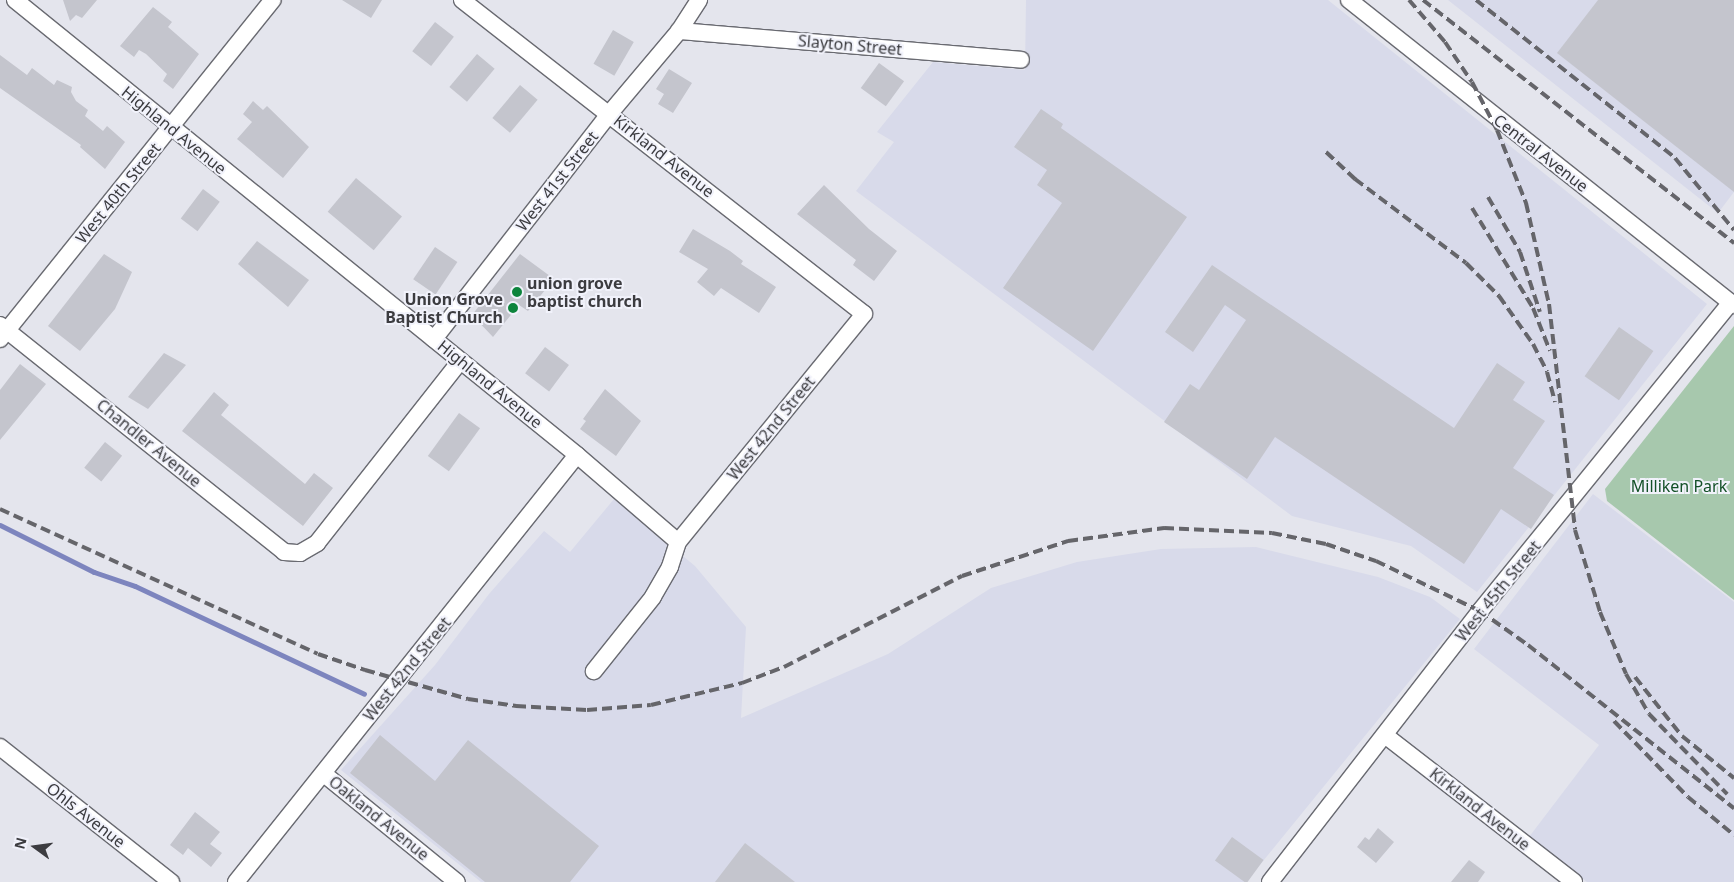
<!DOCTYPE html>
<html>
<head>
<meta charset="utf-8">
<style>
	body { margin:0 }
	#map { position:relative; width:1734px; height:882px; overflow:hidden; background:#e4e5ed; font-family:"Noto Sans",sans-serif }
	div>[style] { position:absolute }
	.built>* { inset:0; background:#d8daea }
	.green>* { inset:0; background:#a7c8ad }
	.stream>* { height:5px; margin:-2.5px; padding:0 2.5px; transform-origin:2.5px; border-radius:2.5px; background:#7d85be }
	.building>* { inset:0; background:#c4c5cd; transform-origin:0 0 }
	.roads { filter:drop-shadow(1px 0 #696a71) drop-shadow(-1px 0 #696a71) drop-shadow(0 1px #696a71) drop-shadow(0 -1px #696a71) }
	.minor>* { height:16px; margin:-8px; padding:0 8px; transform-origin:8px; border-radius:8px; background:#fff }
	.rail>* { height:4px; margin-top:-2px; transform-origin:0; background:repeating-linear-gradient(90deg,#65656a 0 10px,transparent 0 15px) }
	.dots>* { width:14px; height:14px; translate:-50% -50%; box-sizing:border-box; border:2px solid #f1f2fb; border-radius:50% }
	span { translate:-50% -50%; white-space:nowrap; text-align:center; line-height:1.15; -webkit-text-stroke:4px #f1f2fb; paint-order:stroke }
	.street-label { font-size:16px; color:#3c3c40 }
	.poi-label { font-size:16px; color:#3c3c40; font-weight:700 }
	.left { translate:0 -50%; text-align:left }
	.right { translate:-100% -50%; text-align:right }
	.park-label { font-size:16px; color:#135027 }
	.north { position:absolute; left:10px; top:822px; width:50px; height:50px; -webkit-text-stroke:4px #f1f2fb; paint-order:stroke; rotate:284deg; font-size:14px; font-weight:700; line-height:20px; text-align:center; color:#3c3c40 }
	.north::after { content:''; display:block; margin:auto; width:18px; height:22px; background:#3c3c40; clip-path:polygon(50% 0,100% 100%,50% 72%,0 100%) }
</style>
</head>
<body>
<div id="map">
	<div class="built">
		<div style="clip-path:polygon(1026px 0,1328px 0,1707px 304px,1477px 592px,1411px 546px,1292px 516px,856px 191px,894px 142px,877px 132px,933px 62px,1025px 70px)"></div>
		<div style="clip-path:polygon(1448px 0,1734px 0,1734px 192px,1718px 213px)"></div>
		<div style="clip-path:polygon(1593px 494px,1734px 602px,1734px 882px,1587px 882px,1529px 837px,1599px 745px,1474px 649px)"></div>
		<div style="clip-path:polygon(614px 499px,695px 566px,746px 627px,741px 718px,888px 654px,991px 588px,1077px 562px,1161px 549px,1256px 547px,1378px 577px,1430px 597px,1460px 619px,1246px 882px,481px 882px,341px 770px,435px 665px,489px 594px,544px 531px,570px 552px)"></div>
	</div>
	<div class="green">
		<div style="clip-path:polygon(1734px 326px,1734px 600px,1607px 501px,1605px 489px)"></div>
	</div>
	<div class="stream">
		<div style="left:0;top:525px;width:105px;rotate:26.6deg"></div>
		<div style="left:94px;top:572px;width:43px;rotate:18.9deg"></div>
		<div style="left:135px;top:586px;width:253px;rotate:25.2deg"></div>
	</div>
	<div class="building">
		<div style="clip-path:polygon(63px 0,97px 0,82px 18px,76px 15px,70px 21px)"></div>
		<div style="clip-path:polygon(342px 0,382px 0,371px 18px)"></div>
		<div style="clip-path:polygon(1598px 0,1734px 0,1734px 192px,1557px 53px)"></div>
		<div style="clip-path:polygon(153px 7px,172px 22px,168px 27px,199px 54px,173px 89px,163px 81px,167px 74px,146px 54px,139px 50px,134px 57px,120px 46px)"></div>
		<div style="left:435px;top:22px;width:24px;height:37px;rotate:38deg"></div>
		<div style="left:613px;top:30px;width:24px;height:39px;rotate:30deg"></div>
		<div style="left:477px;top:54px;width:23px;height:43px;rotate:40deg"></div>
		<div style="clip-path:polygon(0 55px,27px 75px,32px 68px,54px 85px,57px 80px,72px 87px,71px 92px,76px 101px,88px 110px,85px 116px,103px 131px,107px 126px,125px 142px,105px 169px,80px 147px,81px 145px,0 88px)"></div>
		<div style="left:879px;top:63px;width:31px;height:31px;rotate:36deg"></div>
		<div style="clip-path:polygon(669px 69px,692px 83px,673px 113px,658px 104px,664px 94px,656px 89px)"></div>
		<div style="left:520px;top:85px;width:23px;height:43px;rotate:40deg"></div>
		<div style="clip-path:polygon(253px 101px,263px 110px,267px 106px,309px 147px,283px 178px,237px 139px,252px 122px,243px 114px)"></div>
		<div style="clip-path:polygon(1041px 109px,1063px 124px,1061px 128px,1187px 217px,1093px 351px,1003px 288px,1062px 203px,1037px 185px,1047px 170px,1014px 147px)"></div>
		<div style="left:356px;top:178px;width:60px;height:44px;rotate:40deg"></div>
		<div style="clip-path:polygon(824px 185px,869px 229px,897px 251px,874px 281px,853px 265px,856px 260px,797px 214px)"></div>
		<div style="left:203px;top:189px;width:21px;height:37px;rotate:37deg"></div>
		<div style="clip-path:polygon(693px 229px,730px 251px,743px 261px,741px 264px,776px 287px,759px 313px,721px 288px,714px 296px,697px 282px,708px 269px,679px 252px)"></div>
		<div style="clip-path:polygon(257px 241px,309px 280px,288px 307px,238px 264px)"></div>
		<div style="left:435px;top:247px;width:27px;height:39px;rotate:34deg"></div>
		<div style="clip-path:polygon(104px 254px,132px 272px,115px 309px,80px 351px,48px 326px)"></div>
		<div style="clip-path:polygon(520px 254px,554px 279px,528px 311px,519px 305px,493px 337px,472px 315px)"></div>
		<div style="clip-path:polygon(1212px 265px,1454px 428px,1497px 363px,1525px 382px,1513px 400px,1545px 421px,1513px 468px,1554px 495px,1531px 529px,1501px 509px,1464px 564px,1275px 437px,1247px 479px,1164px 422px,1190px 384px,1199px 390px,1246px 320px,1225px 305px,1193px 352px,1165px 332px)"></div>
		<div style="left:1619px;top:327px;width:42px;height:60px;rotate:35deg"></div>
		<div style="left:545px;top:347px;width:30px;height:33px;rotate:37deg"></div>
		<div style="clip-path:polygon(164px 353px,186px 365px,148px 409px,128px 397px)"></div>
		<div style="clip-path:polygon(20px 364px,46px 384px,0 440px,0 390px)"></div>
		<div style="clip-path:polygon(605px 389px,641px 421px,616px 456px,580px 429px,586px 421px,583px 419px)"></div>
		<div style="clip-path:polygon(214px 392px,229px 405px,221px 415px,305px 484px,314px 473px,333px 488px,303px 526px,182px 431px)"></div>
		<div style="left:459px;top:413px;width:26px;height:53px;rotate:36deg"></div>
		<div style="left:105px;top:442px;width:22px;height:33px;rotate:39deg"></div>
		<div style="clip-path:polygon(380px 735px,435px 781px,468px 740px,599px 846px,570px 882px,485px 882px,350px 773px)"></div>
		<div style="clip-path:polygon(195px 812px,220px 832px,210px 844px,222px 853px,211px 867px,188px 848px,183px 855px,170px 845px)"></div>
		<div style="clip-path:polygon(1378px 828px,1394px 842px,1376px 863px,1357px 847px,1365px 837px,1369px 840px)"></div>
		<div style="left:1232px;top:837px;width:39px;height:29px;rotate:36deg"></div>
		<div style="clip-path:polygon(745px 843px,795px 882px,715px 882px)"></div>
		<div style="clip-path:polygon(1469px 860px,1485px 872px,1478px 882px,1451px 882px)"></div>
	</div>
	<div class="roads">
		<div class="minor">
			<div style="left:15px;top:0;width:723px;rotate:38.99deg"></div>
			<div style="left:577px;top:455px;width:133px;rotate:40.7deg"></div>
			<div style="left:678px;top:542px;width:26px;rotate:108deg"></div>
			<div style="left:670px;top:567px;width:34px;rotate:120deg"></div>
			<div style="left:653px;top:597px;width:95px;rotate:128.6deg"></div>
			<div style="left:462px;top:0;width:510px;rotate:37.99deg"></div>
			<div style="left:864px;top:314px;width:294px;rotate:129.2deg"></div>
			<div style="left:1349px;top:0;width:491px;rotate:38.4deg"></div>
			<div style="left:679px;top:31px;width:343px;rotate:4.8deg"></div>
			<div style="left:0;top:325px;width:364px;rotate:38.6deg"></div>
			<div style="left:284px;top:552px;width:16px;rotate:4deg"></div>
			<div style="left:300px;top:553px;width:20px;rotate:-30deg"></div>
			<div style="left:317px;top:543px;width:231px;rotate:-51.8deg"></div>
			<div style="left:0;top:339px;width:435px;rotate:-51.2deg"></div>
			<div style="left:434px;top:339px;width:286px;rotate:-52.1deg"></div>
			<div style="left:610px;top:113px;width:107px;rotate:-49.9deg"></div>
			<div style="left:679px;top:31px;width:37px;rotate:-57deg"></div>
			<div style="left:1386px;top:736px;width:238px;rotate:37.8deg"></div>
			<div style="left:0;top:747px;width:218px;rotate:38.3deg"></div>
			<div style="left:324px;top:774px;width:171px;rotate:39.1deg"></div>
			<div style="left:236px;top:882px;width:546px;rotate:-51.39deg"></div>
			<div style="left:1270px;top:882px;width:343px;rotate:-52.2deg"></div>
			<div style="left:1480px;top:611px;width:397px;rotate:-50.9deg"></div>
		</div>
	</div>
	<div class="rail">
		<div style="left:1409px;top:0;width:55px;rotate:49.4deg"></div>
		<div style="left:1445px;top:42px;width:48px;rotate:56deg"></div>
		<div style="left:1472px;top:82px;width:54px;rotate:62.5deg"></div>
		<div style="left:1497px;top:130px;width:79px;rotate:68.3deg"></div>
		<div style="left:1526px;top:203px;width:104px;rotate:77.2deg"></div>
		<div style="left:1549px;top:304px;width:227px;rotate:83.4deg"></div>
		<div style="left:1575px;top:530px;width:86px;rotate:73deg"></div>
		<div style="left:1600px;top:612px;width:67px;rotate:67.2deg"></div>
		<div style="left:1626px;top:674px;width:46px;rotate:60.1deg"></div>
		<div style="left:1649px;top:714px;width:112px;rotate:45.7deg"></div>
		<div style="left:1423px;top:0;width:395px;rotate:38deg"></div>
		<div style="left:1476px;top:0;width:254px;rotate:38.4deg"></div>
		<div style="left:1675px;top:158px;width:93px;rotate:50.7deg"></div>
		<div style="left:1326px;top:152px;width:40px;rotate:43deg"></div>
		<div style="left:1355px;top:179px;width:139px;rotate:37.1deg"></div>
		<div style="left:1466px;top:263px;width:47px;rotate:45deg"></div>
		<div style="left:1499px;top:296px;width:59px;rotate:54.7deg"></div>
		<div style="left:1533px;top:344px;width:31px;rotate:63deg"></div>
		<div style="left:1547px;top:372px;width:31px;rotate:75deg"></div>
		<div style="left:1488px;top:197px;width:64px;rotate:59.8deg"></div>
		<div style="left:1520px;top:252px;width:63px;rotate:71.6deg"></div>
		<div style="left:1472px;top:208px;width:117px;rotate:58.6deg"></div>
		<div style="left:1533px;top:308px;width:46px;rotate:68.4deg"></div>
		<div style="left:0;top:509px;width:349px;rotate:24.5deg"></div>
		<div style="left:318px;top:654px;width:50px;rotate:18.8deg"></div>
		<div style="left:365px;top:670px;width:107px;rotate:15.7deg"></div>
		<div style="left:468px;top:699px;width:49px;rotate:8.3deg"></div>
		<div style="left:516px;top:706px;width:71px;rotate:3.2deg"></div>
		<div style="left:587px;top:710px;width:64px;rotate:-4.5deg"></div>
		<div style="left:651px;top:705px;width:94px;rotate:-13.6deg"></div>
		<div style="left:742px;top:683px;width:45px;rotate:-20.9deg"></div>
		<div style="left:784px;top:667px;width:200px;rotate:-27.1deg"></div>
		<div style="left:962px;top:576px;width:112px;rotate:-18.3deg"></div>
		<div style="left:1068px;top:541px;width:97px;rotate:-7.7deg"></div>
		<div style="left:1164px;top:528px;width:108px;rotate:2.7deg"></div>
		<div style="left:1272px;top:533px;width:55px;rotate:11.5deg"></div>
		<div style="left:1326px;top:544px;width:53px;rotate:18.8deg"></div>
		<div style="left:1376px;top:561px;width:115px;rotate:25.7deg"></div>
		<div style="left:1480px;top:611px;width:59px;rotate:35.3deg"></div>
		<div style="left:1528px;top:645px;width:263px;rotate:38.4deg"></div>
		<div style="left:1635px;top:677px;width:75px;rotate:51.5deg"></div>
		<div style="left:1682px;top:736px;width:67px;rotate:38.9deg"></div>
		<div style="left:1614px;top:721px;width:106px;rotate:45.8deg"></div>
		<div style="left:1688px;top:797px;width:60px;rotate:39.6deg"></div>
	</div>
	<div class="dots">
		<div style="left:517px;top:292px;background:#0d843c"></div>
		<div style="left:513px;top:308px;background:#0d843c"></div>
	</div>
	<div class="street-label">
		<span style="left:850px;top:45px;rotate:5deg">Slayton Street</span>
		<span style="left:174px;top:130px;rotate:39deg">Highland Avenue</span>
		<span style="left:1541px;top:153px;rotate:38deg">Central Avenue</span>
		<span style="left:664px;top:156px;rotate:38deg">Kirkland Avenue</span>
		<span style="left:557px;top:181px;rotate:-52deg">West 41st Street</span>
		<span style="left:118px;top:193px;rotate:-51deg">West 40th Street</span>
		<span style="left:490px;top:384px;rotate:39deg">Highland Avenue</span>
		<span style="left:771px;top:428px;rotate:-51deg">West 42nd Street</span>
		<span style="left:149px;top:443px;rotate:39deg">Chandler Avenue</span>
		<span style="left:1498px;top:591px;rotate:-51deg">West 45th Street</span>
		<span style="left:407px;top:669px;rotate:-51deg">West 42nd Street</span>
		<span style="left:1480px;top:809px;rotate:38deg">Kirkland Avenue</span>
		<span style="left:86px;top:815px;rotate:38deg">Ohls Avenue</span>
		<span style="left:379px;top:818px;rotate:39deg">Oakland Avenue</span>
	</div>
	<div class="poi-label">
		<span class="left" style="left:527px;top:292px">union grove<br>baptist church</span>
		<span class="right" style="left:503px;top:308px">Union Grove<br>Baptist Church</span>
	</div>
	<div class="park-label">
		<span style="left:1679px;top:486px">Milliken Park</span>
	</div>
	<div class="north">N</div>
</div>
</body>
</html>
